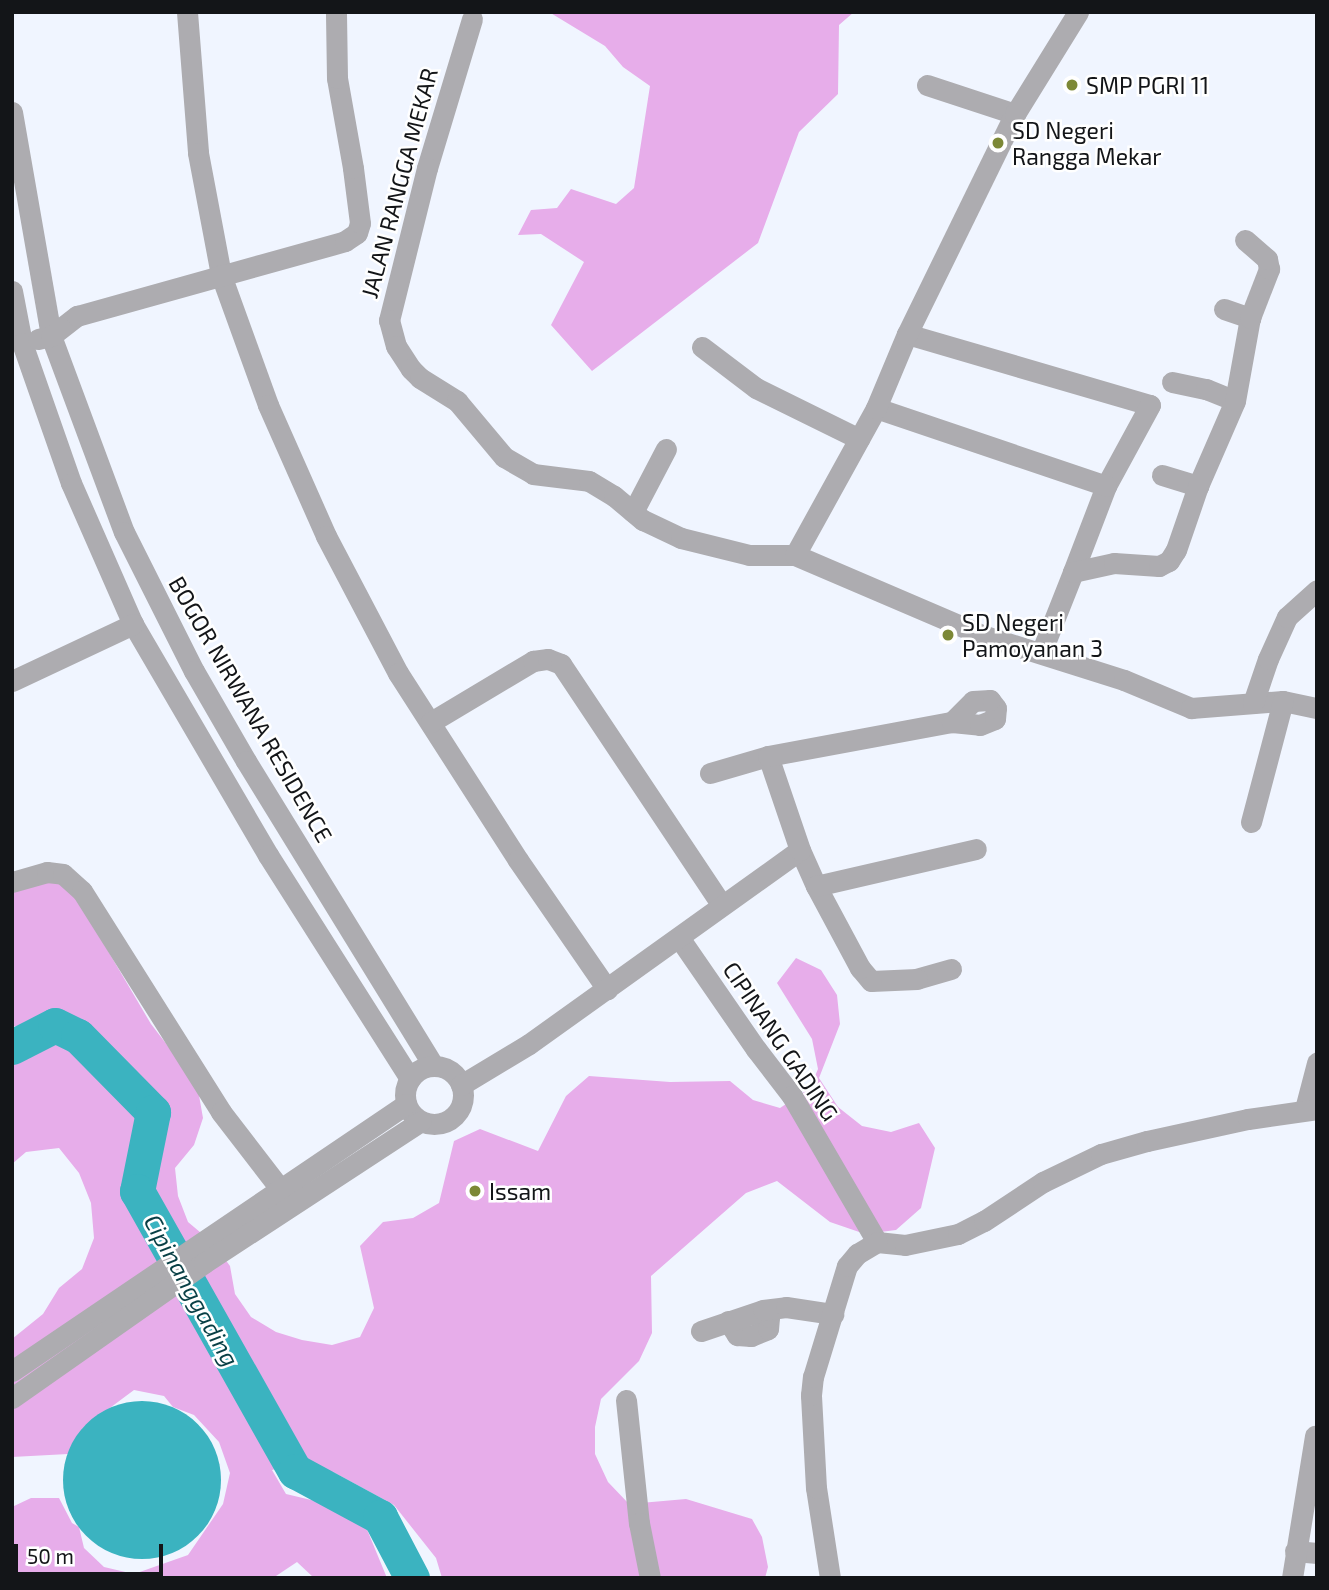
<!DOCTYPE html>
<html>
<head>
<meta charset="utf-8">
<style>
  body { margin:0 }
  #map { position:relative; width:1329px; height:1590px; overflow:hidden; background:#f0f5ff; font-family:"Exo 2",sans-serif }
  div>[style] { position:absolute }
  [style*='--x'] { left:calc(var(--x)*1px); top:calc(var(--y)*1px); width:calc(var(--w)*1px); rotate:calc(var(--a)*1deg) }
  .forest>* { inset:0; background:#e7adea }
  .water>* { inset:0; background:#3bb3c0 }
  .round { border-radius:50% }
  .river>* { height:35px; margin:-17.5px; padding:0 17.5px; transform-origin:17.5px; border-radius:17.5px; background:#3bb3c0 }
  .minor>* { height:21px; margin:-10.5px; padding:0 10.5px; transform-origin:10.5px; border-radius:10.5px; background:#adacb0 }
  .minor>.ring { margin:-10.5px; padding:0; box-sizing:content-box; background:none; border:21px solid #adacb0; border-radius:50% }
  .dots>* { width:19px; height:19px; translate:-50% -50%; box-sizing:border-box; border:4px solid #fff; border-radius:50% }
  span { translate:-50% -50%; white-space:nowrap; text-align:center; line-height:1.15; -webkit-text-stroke:5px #fff; paint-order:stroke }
  .poi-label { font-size:23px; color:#131518 }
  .left { translate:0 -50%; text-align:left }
  .street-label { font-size:23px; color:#131518 }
  .water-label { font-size:24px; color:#083f45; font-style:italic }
  .frame { position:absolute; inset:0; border:14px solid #131518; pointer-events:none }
  .scale { position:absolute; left:14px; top:1544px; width:149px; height:32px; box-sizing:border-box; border:4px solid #131518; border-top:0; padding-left:9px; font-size:21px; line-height:24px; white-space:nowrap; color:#131518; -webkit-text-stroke:5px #fff; paint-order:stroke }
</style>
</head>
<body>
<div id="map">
  <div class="forest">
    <i style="clip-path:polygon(549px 12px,854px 12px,839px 25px,838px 94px,799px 132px,758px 243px,592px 371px,551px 325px,584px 262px,541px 234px,518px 235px,531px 210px,557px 208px,571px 189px,616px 204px,634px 188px,650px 86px,623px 67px,605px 46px)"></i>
    <i style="clip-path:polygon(31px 880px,57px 882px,78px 900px,151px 1024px,197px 1084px,203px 1118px,194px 1145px,175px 1168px,178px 1196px,188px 1222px,213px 1243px,230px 1266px,235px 1294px,251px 1317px,276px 1332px,302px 1340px,332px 1345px,360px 1337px,374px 1308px,360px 1246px,383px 1222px,413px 1218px,439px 1203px,454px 1141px,480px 1129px,538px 1151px,566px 1096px,589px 1076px,670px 1082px,730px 1081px,753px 1100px,780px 1108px,810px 1088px,818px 1069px,812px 1039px,777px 983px,796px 958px,821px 970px,837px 995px,840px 1024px,819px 1078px,838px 1107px,862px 1126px,891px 1132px,919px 1123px,935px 1148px,921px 1208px,896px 1230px,865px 1234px,830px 1222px,777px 1181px,746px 1193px,651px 1276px,652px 1333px,639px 1361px,601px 1399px,595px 1427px,595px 1454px,608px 1482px,629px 1504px,686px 1499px,752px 1519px,762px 1537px,768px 1567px,765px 1578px,442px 1578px,436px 1558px,394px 1505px,335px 1473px,302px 1462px,272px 1470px,286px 1494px,345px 1508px,366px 1527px,387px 1578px,314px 1578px,297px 1562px,273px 1578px,12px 1578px,12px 1507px,31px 1498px,59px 1498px,72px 1523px,79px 1527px,84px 1548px,104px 1567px,134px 1574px,188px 1555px,223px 1504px,230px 1473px,219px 1442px,194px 1415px,173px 1407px,164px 1396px,134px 1390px,83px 1428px,68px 1454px,12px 1457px,12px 1339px,43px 1314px,59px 1288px,82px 1269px,94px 1238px,91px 1203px,79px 1173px,59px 1148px,26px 1152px,12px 1164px,12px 1061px,21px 1055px,41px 1050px,38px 1029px,12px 1026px,12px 889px)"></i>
  </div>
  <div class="water">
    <i class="round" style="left:63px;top:1401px;width:158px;height:158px"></i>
  </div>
  <div class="river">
    <i style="--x:12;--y:1047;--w:48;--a:-27.1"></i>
    <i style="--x:55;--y:1025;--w:25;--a:26"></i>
    <i style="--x:78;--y:1036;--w:107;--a:45.4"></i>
    <i style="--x:153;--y:1112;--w:81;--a:101.4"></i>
    <i style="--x:137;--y:1191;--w:322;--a:60.6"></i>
    <i style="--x:295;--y:1471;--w:97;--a:28.4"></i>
    <i style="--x:380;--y:1517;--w:69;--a:62.3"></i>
  </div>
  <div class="minor">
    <i style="--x:187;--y:12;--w:141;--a:85.5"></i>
    <i style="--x:198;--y:153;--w:124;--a:79.3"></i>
    <i style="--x:221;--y:275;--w:138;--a:70.1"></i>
    <i style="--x:268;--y:405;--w:143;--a:66.1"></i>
    <i style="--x:326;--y:536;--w:155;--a:62.3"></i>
    <i style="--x:398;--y:673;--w:222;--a:57.3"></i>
    <i style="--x:518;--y:860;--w:157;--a:55.4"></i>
    <i style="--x:472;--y:19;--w:156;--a:106.8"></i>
    <i style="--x:427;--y:168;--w:157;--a:104"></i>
    <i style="--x:389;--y:320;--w:27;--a:75"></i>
    <i style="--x:396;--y:346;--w:27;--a:57"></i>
    <i style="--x:411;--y:369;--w:13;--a:45"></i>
    <i style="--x:420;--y:378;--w:44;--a:31.9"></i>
    <i style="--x:457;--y:401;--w:73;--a:50"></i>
    <i style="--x:504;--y:457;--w:34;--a:30"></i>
    <i style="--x:533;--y:474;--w:56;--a:7.1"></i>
    <i style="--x:589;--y:481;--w:29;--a:31"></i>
    <i style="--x:614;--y:496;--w:38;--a:40"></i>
    <i style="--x:643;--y:520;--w:42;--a:25.3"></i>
    <i style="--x:681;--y:538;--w:70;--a:14"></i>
    <i style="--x:749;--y:555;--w:46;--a:0"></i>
    <i style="--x:795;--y:555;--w:203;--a:23.2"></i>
    <i style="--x:982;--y:635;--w:149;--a:17.6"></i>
    <i style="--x:1124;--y:680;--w:73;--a:22.7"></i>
    <i style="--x:1191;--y:708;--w:92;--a:-4.4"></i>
    <i style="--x:1283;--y:701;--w:35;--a:12"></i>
    <i style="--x:927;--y:85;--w:93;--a:18.2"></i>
    <i style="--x:12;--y:112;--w:227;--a:80.1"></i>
    <i style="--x:51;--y:336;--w:209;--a:69.6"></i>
    <i style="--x:124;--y:532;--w:156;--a:63.3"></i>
    <i style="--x:194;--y:671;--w:104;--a:60"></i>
    <i style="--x:246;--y:761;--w:358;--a:58.4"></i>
    <i style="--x:12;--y:291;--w:53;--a:79.1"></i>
    <i style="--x:22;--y:343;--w:148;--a:70.7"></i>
    <i style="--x:71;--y:483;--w:154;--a:66.3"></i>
    <i style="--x:133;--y:624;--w:268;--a:59.7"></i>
    <i style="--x:268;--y:855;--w:265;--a:57.6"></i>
    <i style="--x:1224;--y:309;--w:28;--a:19"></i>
    <i style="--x:907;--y:334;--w:253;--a:16.3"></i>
    <i style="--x:1150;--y:405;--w:92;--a:118.5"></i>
    <i style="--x:1106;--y:486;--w:92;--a:111"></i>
    <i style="--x:38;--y:339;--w:13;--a:-13"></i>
    <i style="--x:51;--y:336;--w:33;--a:-38"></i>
    <i style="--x:77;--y:316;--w:278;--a:-15.6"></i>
    <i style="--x:345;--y:241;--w:14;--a:-34"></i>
    <i style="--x:357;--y:233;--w:10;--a:-73"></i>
    <i style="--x:360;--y:223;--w:55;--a:-97.3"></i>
    <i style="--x:353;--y:168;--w:91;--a:-100.1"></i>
    <i style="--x:337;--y:78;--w:66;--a:-90.9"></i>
    <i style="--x:702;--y:347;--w:68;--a:37.2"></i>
    <i style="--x:756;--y:388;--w:115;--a:26.3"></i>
    <i style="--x:1172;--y:382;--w:35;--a:12"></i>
    <i style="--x:1206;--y:389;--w:31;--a:22"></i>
    <i style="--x:876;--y:408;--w:243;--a:18.7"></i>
    <i style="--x:1162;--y:475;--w:38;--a:17"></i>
    <i style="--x:633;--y:512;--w:71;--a:-62.4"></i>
    <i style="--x:795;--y:555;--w:168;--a:-61.1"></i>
    <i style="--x:876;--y:408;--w:80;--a:-67.3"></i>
    <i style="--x:907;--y:334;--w:245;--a:-63.9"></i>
    <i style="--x:1015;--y:114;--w:120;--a:-58.3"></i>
    <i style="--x:1041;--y:653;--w:87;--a:-68.4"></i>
    <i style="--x:1073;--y:572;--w:42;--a:-12.4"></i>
    <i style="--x:1114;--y:563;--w:45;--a:3.8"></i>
    <i style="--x:1159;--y:566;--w:11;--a:-27"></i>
    <i style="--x:1169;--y:561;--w:13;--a:-58"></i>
    <i style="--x:1176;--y:550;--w:68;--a:-71"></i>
    <i style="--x:1198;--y:486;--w:93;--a:-66.5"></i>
    <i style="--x:1235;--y:401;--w:84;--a:-79.8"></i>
    <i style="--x:1250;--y:318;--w:53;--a:-68.8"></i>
    <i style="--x:1269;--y:269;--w:10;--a:-101"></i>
    <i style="--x:1267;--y:259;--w:29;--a:-139"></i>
    <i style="--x:12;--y:681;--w:134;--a:-25.2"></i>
    <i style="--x:1253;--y:703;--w:46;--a:-71.2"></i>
    <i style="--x:1268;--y:659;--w:46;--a:-65.7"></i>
    <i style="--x:1287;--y:617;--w:40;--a:-42"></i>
    <i style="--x:431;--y:722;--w:119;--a:-30.9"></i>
    <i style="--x:533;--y:661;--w:15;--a:-8"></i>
    <i style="--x:548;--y:659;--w:14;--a:21"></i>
    <i style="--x:561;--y:664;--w:288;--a:56.3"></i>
    <i style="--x:710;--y:773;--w:60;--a:-16.3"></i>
    <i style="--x:1251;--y:822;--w:125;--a:-75.2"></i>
    <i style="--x:800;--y:850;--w:39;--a:66"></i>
    <i style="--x:12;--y:882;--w:36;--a:-16"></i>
    <i style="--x:47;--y:872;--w:16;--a:7"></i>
    <i style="--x:63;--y:874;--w:25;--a:42"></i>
    <i style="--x:82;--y:891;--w:261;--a:57.8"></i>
    <i style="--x:221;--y:1112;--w:98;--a:52.4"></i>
    <i style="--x:680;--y:939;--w:134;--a:55.4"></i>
    <i style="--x:756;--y:1049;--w:59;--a:52.5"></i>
    <i style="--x:792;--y:1096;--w:169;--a:59.8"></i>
    <i style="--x:951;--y:969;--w:35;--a:164"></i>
    <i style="--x:917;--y:979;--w:46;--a:177.5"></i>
    <i style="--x:871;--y:981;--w:17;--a:-130"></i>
    <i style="--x:860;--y:968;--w:93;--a:-118.2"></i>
    <i style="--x:816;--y:886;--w:164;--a:-13"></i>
    <i class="ring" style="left:405px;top:1066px;width:37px;height:37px"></i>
    <i style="--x:461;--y:1085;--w:79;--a:-31.1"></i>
    <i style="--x:529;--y:1044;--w:333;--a:-35.6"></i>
    <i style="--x:800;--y:850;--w:99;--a:-108.8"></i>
    <i style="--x:768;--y:756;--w:187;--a:-10.5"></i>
    <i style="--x:952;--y:722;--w:28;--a:6"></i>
    <i style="--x:980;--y:725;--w:16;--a:-22"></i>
    <i style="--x:995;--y:719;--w:11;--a:-85"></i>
    <i style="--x:996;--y:708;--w:10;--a:-127"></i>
    <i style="--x:990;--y:700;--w:17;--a:177"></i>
    <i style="--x:973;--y:701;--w:30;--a:135"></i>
    <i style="--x:1305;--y:1109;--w:48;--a:-75.4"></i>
    <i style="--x:877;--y:1242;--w:28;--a:6"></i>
    <i style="--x:905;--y:1245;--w:54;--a:-11.7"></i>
    <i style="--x:958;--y:1234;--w:29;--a:-27"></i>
    <i style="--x:984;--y:1221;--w:71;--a:-33.5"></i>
    <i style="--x:1043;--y:1182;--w:64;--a:-25.8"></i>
    <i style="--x:1101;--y:1154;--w:48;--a:-15.8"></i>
    <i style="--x:1147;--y:1141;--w:103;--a:-12.3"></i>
    <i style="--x:1248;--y:1119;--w:70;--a:-8.2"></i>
    <i style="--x:728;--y:1321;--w:17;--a:57"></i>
    <i style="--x:737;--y:1335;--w:14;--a:4"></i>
    <i style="--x:751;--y:1336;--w:18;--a:-22"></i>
    <i style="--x:768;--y:1329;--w:12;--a:-85"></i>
    <i style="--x:769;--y:1317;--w:9;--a:-131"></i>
    <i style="--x:701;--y:1331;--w:65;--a:-18.7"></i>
    <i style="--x:763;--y:1310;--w:23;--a:-7"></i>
    <i style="--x:786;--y:1307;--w:48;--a:8.5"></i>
    <i style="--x:12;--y:1371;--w:476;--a:-34.1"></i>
    <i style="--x:12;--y:1398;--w:235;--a:-35.1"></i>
    <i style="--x:204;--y:1263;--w:259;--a:-33.2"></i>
    <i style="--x:626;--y:1400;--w:124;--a:84"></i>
    <i style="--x:639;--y:1523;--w:56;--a:78.7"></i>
    <i style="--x:1295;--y:1551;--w:22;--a:5"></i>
    <i style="--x:830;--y:1578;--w:91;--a:-98.8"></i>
    <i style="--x:816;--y:1488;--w:93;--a:-93.1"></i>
    <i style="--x:811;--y:1395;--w:18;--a:-84"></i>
    <i style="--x:813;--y:1377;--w:116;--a:-73"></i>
    <i style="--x:847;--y:1266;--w:16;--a:-50"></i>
    <i style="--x:857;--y:1254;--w:23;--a:-31"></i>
    <i style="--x:1292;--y:1578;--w:144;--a:-80.8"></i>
  </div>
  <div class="dots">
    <i style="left:1072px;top:85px;background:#7c8836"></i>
    <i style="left:998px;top:143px;background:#7c8836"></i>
    <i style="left:948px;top:635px;background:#7c8836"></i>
    <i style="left:475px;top:1191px;background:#7c8836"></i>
  </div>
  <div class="poi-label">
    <span class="left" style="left:1086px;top:85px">SMP PGRI 11</span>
    <span class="left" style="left:1012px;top:143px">SD Negeri<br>Rangga Mekar</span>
    <span class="left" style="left:962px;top:635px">SD Negeri<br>Pamoyanan 3</span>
    <span class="left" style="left:489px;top:1191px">Issam</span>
  </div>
  <div class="street-label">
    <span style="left:399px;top:183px;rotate:-75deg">JALAN RANGGA MEKAR</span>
    <span style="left:251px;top:709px;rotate:60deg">BOGOR NIRWANA RESIDENCE</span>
    <span style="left:781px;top:1041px;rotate:56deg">CIPINANG GADING</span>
  </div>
  <div class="water-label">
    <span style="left:192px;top:1290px;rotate:61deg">Cipinanggading</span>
  </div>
  <div class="frame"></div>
  <div class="scale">50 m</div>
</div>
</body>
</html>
